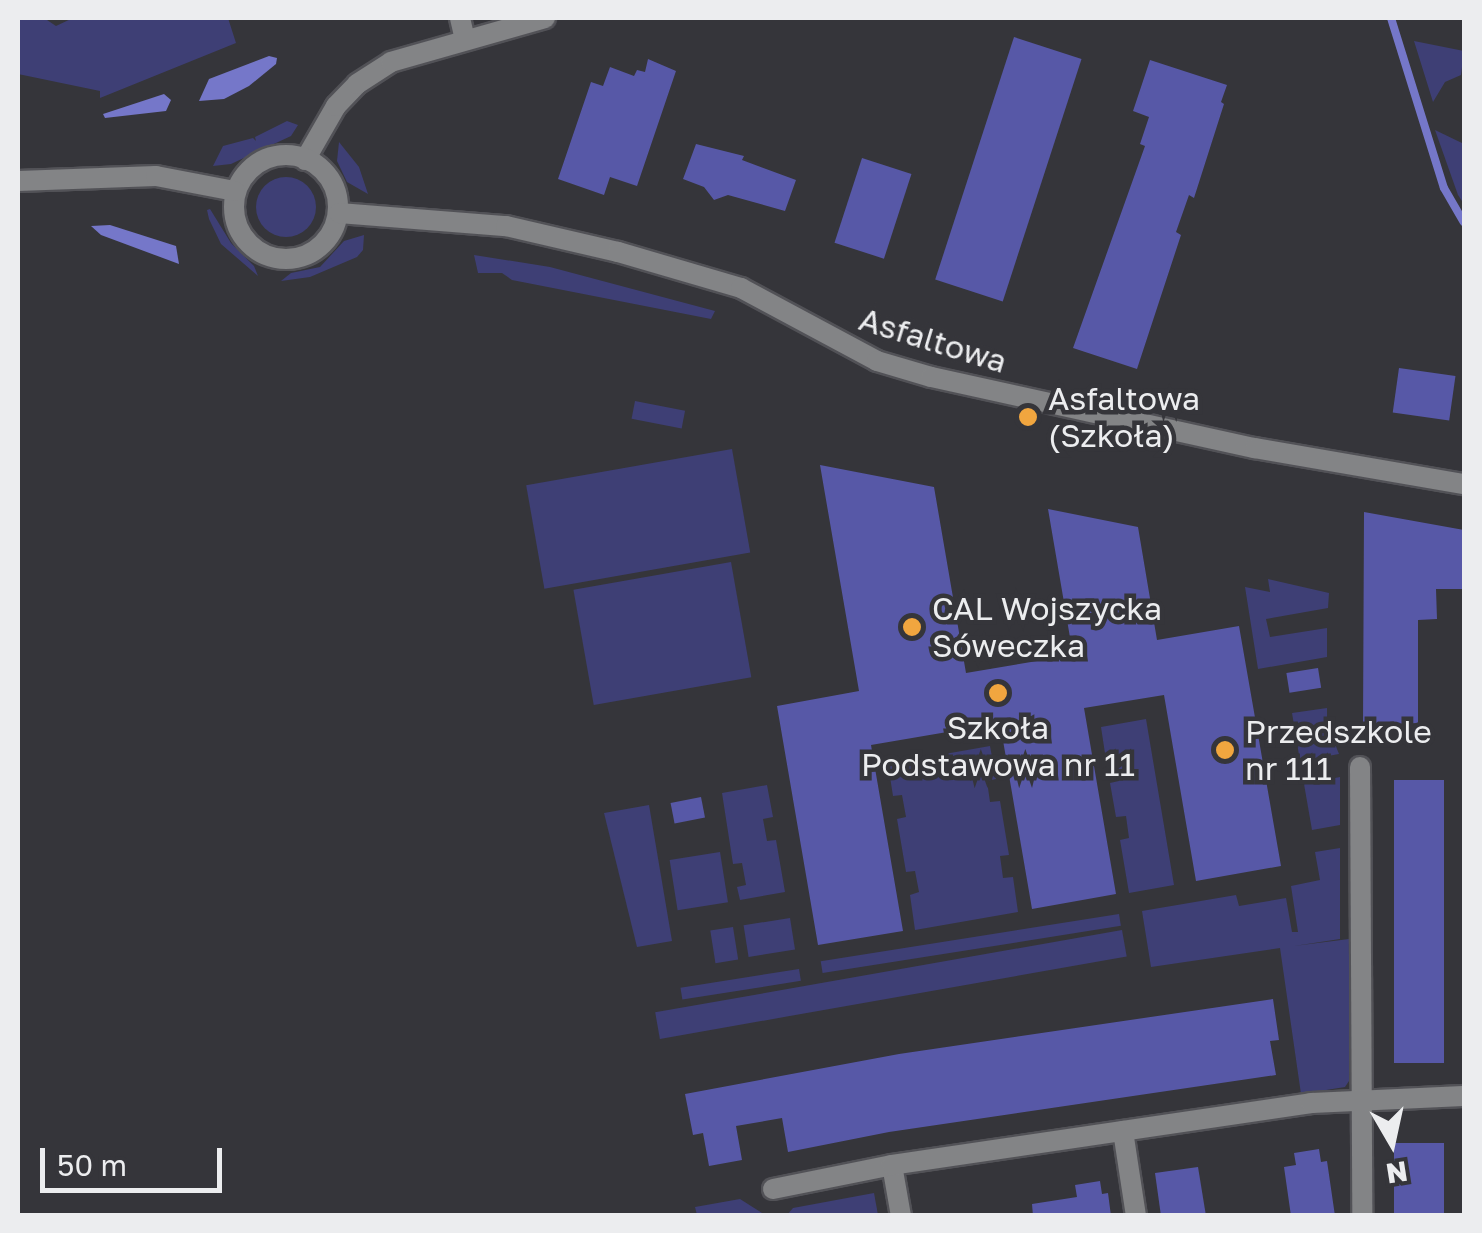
<!DOCTYPE html>
<html>
<head>
<meta charset="utf-8">
<style>
  body { margin:0 }
  #map { position:relative; width:1482px; height:1233px; overflow:hidden; background:#35353a; font-family:"Golos Text",sans-serif }
  div>[style] { position:absolute }
  [style*='--x'] { left:calc(var(--x)*1px); top:calc(var(--y)*1px); width:calc(var(--w)*1px); rotate:calc(var(--a)*1deg) }
  .green>* { inset:0; background:#3e3f75; transform-origin:0 0 }
  .round { border-radius:50% }
  .water>* { inset:0; background:#7577c9 }
  .stream>* { height:8px; margin:-4px; padding:0 4px; transform-origin:4px; border-radius:4px; background:#7577c9 }
  .building>* { inset:0; background:#5758a7; transform-origin:0 0 }
  .roads { filter:drop-shadow(2px 0 #525257) drop-shadow(-2px 0 #525257) drop-shadow(0 2px #525257) drop-shadow(0 -2px #525257) }
  .minor>* { height:20px; margin:-10px; padding:0 10px; transform-origin:10px; border-radius:10px; background:#838486 }
  .tertiary>* { height:20px; margin:-10px; padding:0 10px; transform-origin:10px; border-radius:10px; background:#838486 }
  .tertiary>.ring { margin:-10px; padding:0; box-sizing:content-box; background:none; border:20px solid #838486; border-radius:50% }
  .dots>* { width:28px; height:28px; translate:-50% -50%; box-sizing:border-box; border:5px solid #35353a; border-radius:50% }
  span { translate:-50% -50%; white-space:nowrap; text-align:center; line-height:1.15; -webkit-text-stroke:9px #35353a; paint-order:stroke }
  .street-label { font-size:32px; color:#ecedef }
  .poi-label { font-size:32px; color:#ecedef }
  .left { translate:0 -50%; text-align:left }
  .frame { position:absolute; inset:0; border:20px solid #ecedef; pointer-events:none }
  .north { position:absolute; left:1342px; top:1093px; width:100px; height:100px; -webkit-text-stroke:8px #35353a; paint-order:stroke; rotate:171deg; font-size:28px; font-weight:700; line-height:40px; text-align:center; color:#ecedef }
  .north::after { content:''; display:block; margin:auto; width:35px; height:45px; background:#ecedef; clip-path:polygon(50% 0,100% 100%,50% 72%,0 100%) }
  .scale { position:absolute; left:40px; top:1148px; width:182px; height:45px; box-sizing:border-box; border:5px solid #ecedef; border-top:0; padding-left:12px; font-size:30px; line-height:35px; white-space:nowrap; color:#ecedef; -webkit-text-stroke:8px #35353a; paint-order:stroke }
</style>
</head>
<body>
<div id="map">
  <div class="green">
    <i style="clip-path:polygon(18px 18px,44px 18px,56px 26px,73px 18px,228px 18px,236px 43px,100px 98px,100px 91px,18px 74px)"></i>
    <i style="clip-path:polygon(1414px 41px,1464px 51px,1461px 75px,1445px 82px,1433px 102px)"></i>
    <i style="clip-path:polygon(287px 121px,298px 125px,291px 136px,231px 164px,213px 166px,223px 146px,253px 138px,256px 141px,255px 137px)"></i>
    <i style="clip-path:polygon(1435px 130px,1464px 144px,1464px 204px,1458px 195px)"></i>
    <i style="clip-path:polygon(339px 142px,359px 167px,368px 194px,347px 182px,337px 161px)"></i>
    <i class="round" style="left:256px;top:177px;width:60px;height:60px"></i>
    <i style="clip-path:polygon(210px 209px,231px 243px,254px 266px,258px 276px,221px 244px,209px 219px,207px 210px)"></i>
    <i style="clip-path:polygon(364px 235px,363px 250px,357px 257px,310px 277px,281px 281px,291px 273px,320px 267px,344px 241px)"></i>
    <i style="clip-path:polygon(474px 255px,550px 267px,715px 311px,711px 319px,512px 280px,502px 273px,478px 273px)"></i>
    <i style="left:635px;top:401px;width:51px;height:18px;rotate:11deg"></i>
    <i style="left:732px;top:449px;width:105px;height:209px;rotate:80deg"></i>
    <i style="left:731px;top:562px;width:117px;height:160px;rotate:80deg"></i>
    <i style="clip-path:polygon(1268px 579px,1329px 593px,1328px 608px,1266px 619px,1270px 637px,1327px 628px,1327px 657px,1258px 669px,1245px 587px,1270px 592px)"></i>
    <i style="clip-path:polygon(1327px 708px,1327px 724px,1339px 754px,1300px 761px,1292px 713px)"></i>
    <i style="clip-path:polygon(1146px 719px,1174px 885px,1129px 893px,1120px 840px,1129px 838px,1126px 816px,1116px 817px,1110px 783px,1119px 781px,1116px 759px,1106px 760px,1101px 727px)"></i>
    <i style="clip-path:polygon(990px 746px,996px 779px,987px 781px,990px 802px,1000px 801px,1009px 855px,1000px 856px,1003px 878px,1013px 877px,1018px 912px,915px 930px,910px 895px,919px 892px,915px 871px,906px 872px,897px 819px,906px 817px,902px 795px,893px 796px,888px 764px)"></i>
    <i style="clip-path:polygon(1340px 777px,1340px 825px,1312px 830px,1304px 784px)"></i>
    <i style="clip-path:polygon(767px 785px,773px 817px,763px 819px,767px 841px,776px 840px,785px 892px,740px 900px,737px 887px,746px 885px,742px 863px,733px 864px,722px 793px)"></i>
    <i style="clip-path:polygon(649px 805px,672px 941px,637px 947px,604px 813px)"></i>
    <i style="clip-path:polygon(1340px 848px,1340px 939px,1294px 946px,1349px 939px,1349px 1081px,1345px 1087px,1301px 1094px,1280px 948px,1151px 967px,1142px 911px,1236px 895px,1239px 906px,1286px 898px,1292px 932px,1298px 932px,1291px 886px,1320px 880px,1315px 852px)"></i>
    <i style="left:720px;top:852px;width:51px;height:51px;rotate:81deg"></i>
    <i style="left:1119px;top:914px;width:12px;height:302px;rotate:81deg"></i>
    <i style="left:790px;top:918px;width:32px;height:47px;rotate:81deg"></i>
    <i style="left:733px;top:927px;width:33px;height:23px;rotate:81deg"></i>
    <i style="left:1122px;top:930px;width:27px;height:474px;rotate:80deg"></i>
    <i style="left:799px;top:969px;width:12px;height:120px;rotate:81deg"></i>
    <i style="clip-path:polygon(874px 1193px,878px 1215px,787px 1215px,793px 1208px)"></i>
    <i style="clip-path:polygon(740px 1199px,765px 1215px,697px 1215px,695px 1207px)"></i>
  </div>
  <div class="water">
    <i style="clip-path:polygon(269px 56px,277px 58px,276px 64px,249px 86px,224px 99px,199px 101px,209px 79px)"></i>
    <i style="clip-path:polygon(164px 94px,171px 100px,166px 111px,105px 118px,103px 114px)"></i>
    <i style="clip-path:polygon(110px 225px,176px 246px,179px 264px,101px 235px,91px 226px)"></i>
  </div>
  <div class="stream">
    <i style="--x:1391;--y:18;--w:178;--a:72.7"></i>
    <i style="--x:1444;--y:188;--w:39;--a:60"></i>
  </div>
  <div class="building">
    <i style="left:1014px;top:37px;width:71px;height:255px;rotate:18deg"></i>
    <i style="clip-path:polygon(648px 59px,676px 71px,637px 186px,610px 177px,604px 195px,558px 179px,591px 82px,603px 86px,610px 67px,634px 76px,637px 70px,645px 72px)"></i>
    <i style="clip-path:polygon(1150px 60px,1227px 85px,1221px 102px,1224px 104px,1194px 198px,1189px 195px,1176px 232px,1181px 235px,1137px 369px,1073px 348px,1145px 146px,1140px 144px,1149px 117px,1133px 111px)"></i>
    <i style="clip-path:polygon(696px 144px,744px 156px,742px 160px,796px 180px,785px 211px,728px 195px,714px 200px,704px 187px,683px 179px)"></i>
    <i style="left:862px;top:158px;width:52px;height:89px;rotate:18deg"></i>
    <i style="left:1399px;top:368px;width:57px;height:45px;rotate:8deg"></i>
    <i style="clip-path:polygon(820px 465px,934px 487px,966px 673px,1073px 655px,1048px 509px,1138px 527px,1157px 640px,1239px 626px,1281px 866px,1196px 881px,1164px 695px,1084px 708px,1116px 894px,1032px 909px,1000px 723px,871px 745px,903px 931px,818px 945px,777px 706px,859px 691px)"></i>
    <i style="clip-path:polygon(1364px 512px,1464px 530px,1464px 589px,1436px 589px,1437px 619px,1418px 620px,1418px 723px,1363px 725px)"></i>
    <i style="left:1318px;top:668px;width:20px;height:32px;rotate:81deg"></i>
    <i style="left:1394px;top:780px;width:50px;height:283px"></i>
    <i style="left:701px;top:797px;width:21px;height:31px;rotate:79deg"></i>
    <i style="clip-path:polygon(1273px 999px,1279px 1040px,1270px 1041px,1276px 1075px,889px 1132px,788px 1152px,782px 1118px,736px 1126px,742px 1160px,709px 1166px,703px 1133px,693px 1135px,685px 1094px,899px 1054px)"></i>
    <i style="left:1394px;top:1143px;width:50px;height:73px"></i>
    <i style="clip-path:polygon(1319px 1149px,1321px 1162px,1327px 1161px,1335px 1216px,1291px 1216px,1284px 1167px,1296px 1165px,1294px 1153px)"></i>
    <i style="clip-path:polygon(1198px 1167px,1206px 1216px,1161px 1216px,1155px 1173px)"></i>
    <i style="clip-path:polygon(1100px 1181px,1102px 1194px,1108px 1193px,1111px 1216px,1033px 1216px,1032px 1204px,1077px 1197px,1075px 1185px)"></i>
  </div>
  <div class="roads">
    <div class="minor">
      <i style="--x:460;--y:18;--w:22;--a:77"></i>
      <i style="--x:305;--y:160;--w:62;--a:-60.1"></i>
      <i style="--x:336;--y:106;--w:30;--a:-46"></i>
      <i style="--x:357;--y:84;--w:40;--a:-32.9"></i>
      <i style="--x:391;--y:62;--w:160;--a:-15.9"></i>
      <i style="--x:1360;--y:767;--w:449;--a:89.7"></i>
      <i style="--x:1123;--y:1131;--w:86;--a:81.3"></i>
      <i style="--x:892;--y:1165;--w:52;--a:80"></i>
      <i style="--x:773;--y:1189;--w:121;--a:-11.4"></i>
      <i style="--x:892;--y:1165;--w:424;--a:-8.4"></i>
      <i style="--x:1311;--y:1103;--w:153;--a:-2.6"></i>
    </div>
    <div class="tertiary">
      <i class="ring" style="left:234px;top:155px;width:84px;height:84px"></i>
      <i style="--x:18;--y:181;--w:138;--a:-2.1"></i>
      <i style="--x:156;--y:176;--w:80;--a:10.8"></i>
      <i style="--x:339;--y:213;--w:168;--a:4.5"></i>
      <i style="--x:506;--y:226;--w:115;--a:13.1"></i>
      <i style="--x:618;--y:252;--w:128;--a:16.3"></i>
      <i style="--x:741;--y:288;--w:154;--a:28.2"></i>
      <i style="--x:877;--y:361;--w:56;--a:16.5"></i>
      <i style="--x:931;--y:377;--w:332;--a:12.4"></i>
      <i style="--x:1255;--y:448;--w:212;--a:9.8"></i>
    </div>
  </div>
  <div class="dots">
    <i style="left:1028px;top:417px;background:#f1a63f"></i>
    <i style="left:912px;top:627px;background:#f1a63f"></i>
    <i style="left:998px;top:693px;background:#f1a63f"></i>
    <i style="left:1225px;top:750px;background:#f1a63f"></i>
  </div>
  <div class="street-label">
    <span style="left:933px;top:340px;rotate:17deg">Asfaltowa</span>
  </div>
  <div class="poi-label">
    <span class="left" style="left:1048px;top:417px">Asfaltowa<br>(Szkoła)</span>
    <span class="left" style="left:932px;top:627px">CAL Wojszycka<br>Sóweczka</span>
    <span style="left:998px;top:746px">Szkoła<br>Podstawowa nr 11</span>
    <span class="left" style="left:1245px;top:750px">Przedszkole<br>nr 111</span>
  </div>
  <div class="frame"></div>
  <div class="north">N</div>
  <div class="scale">50 m</div>
</div>
</body>
</html>
